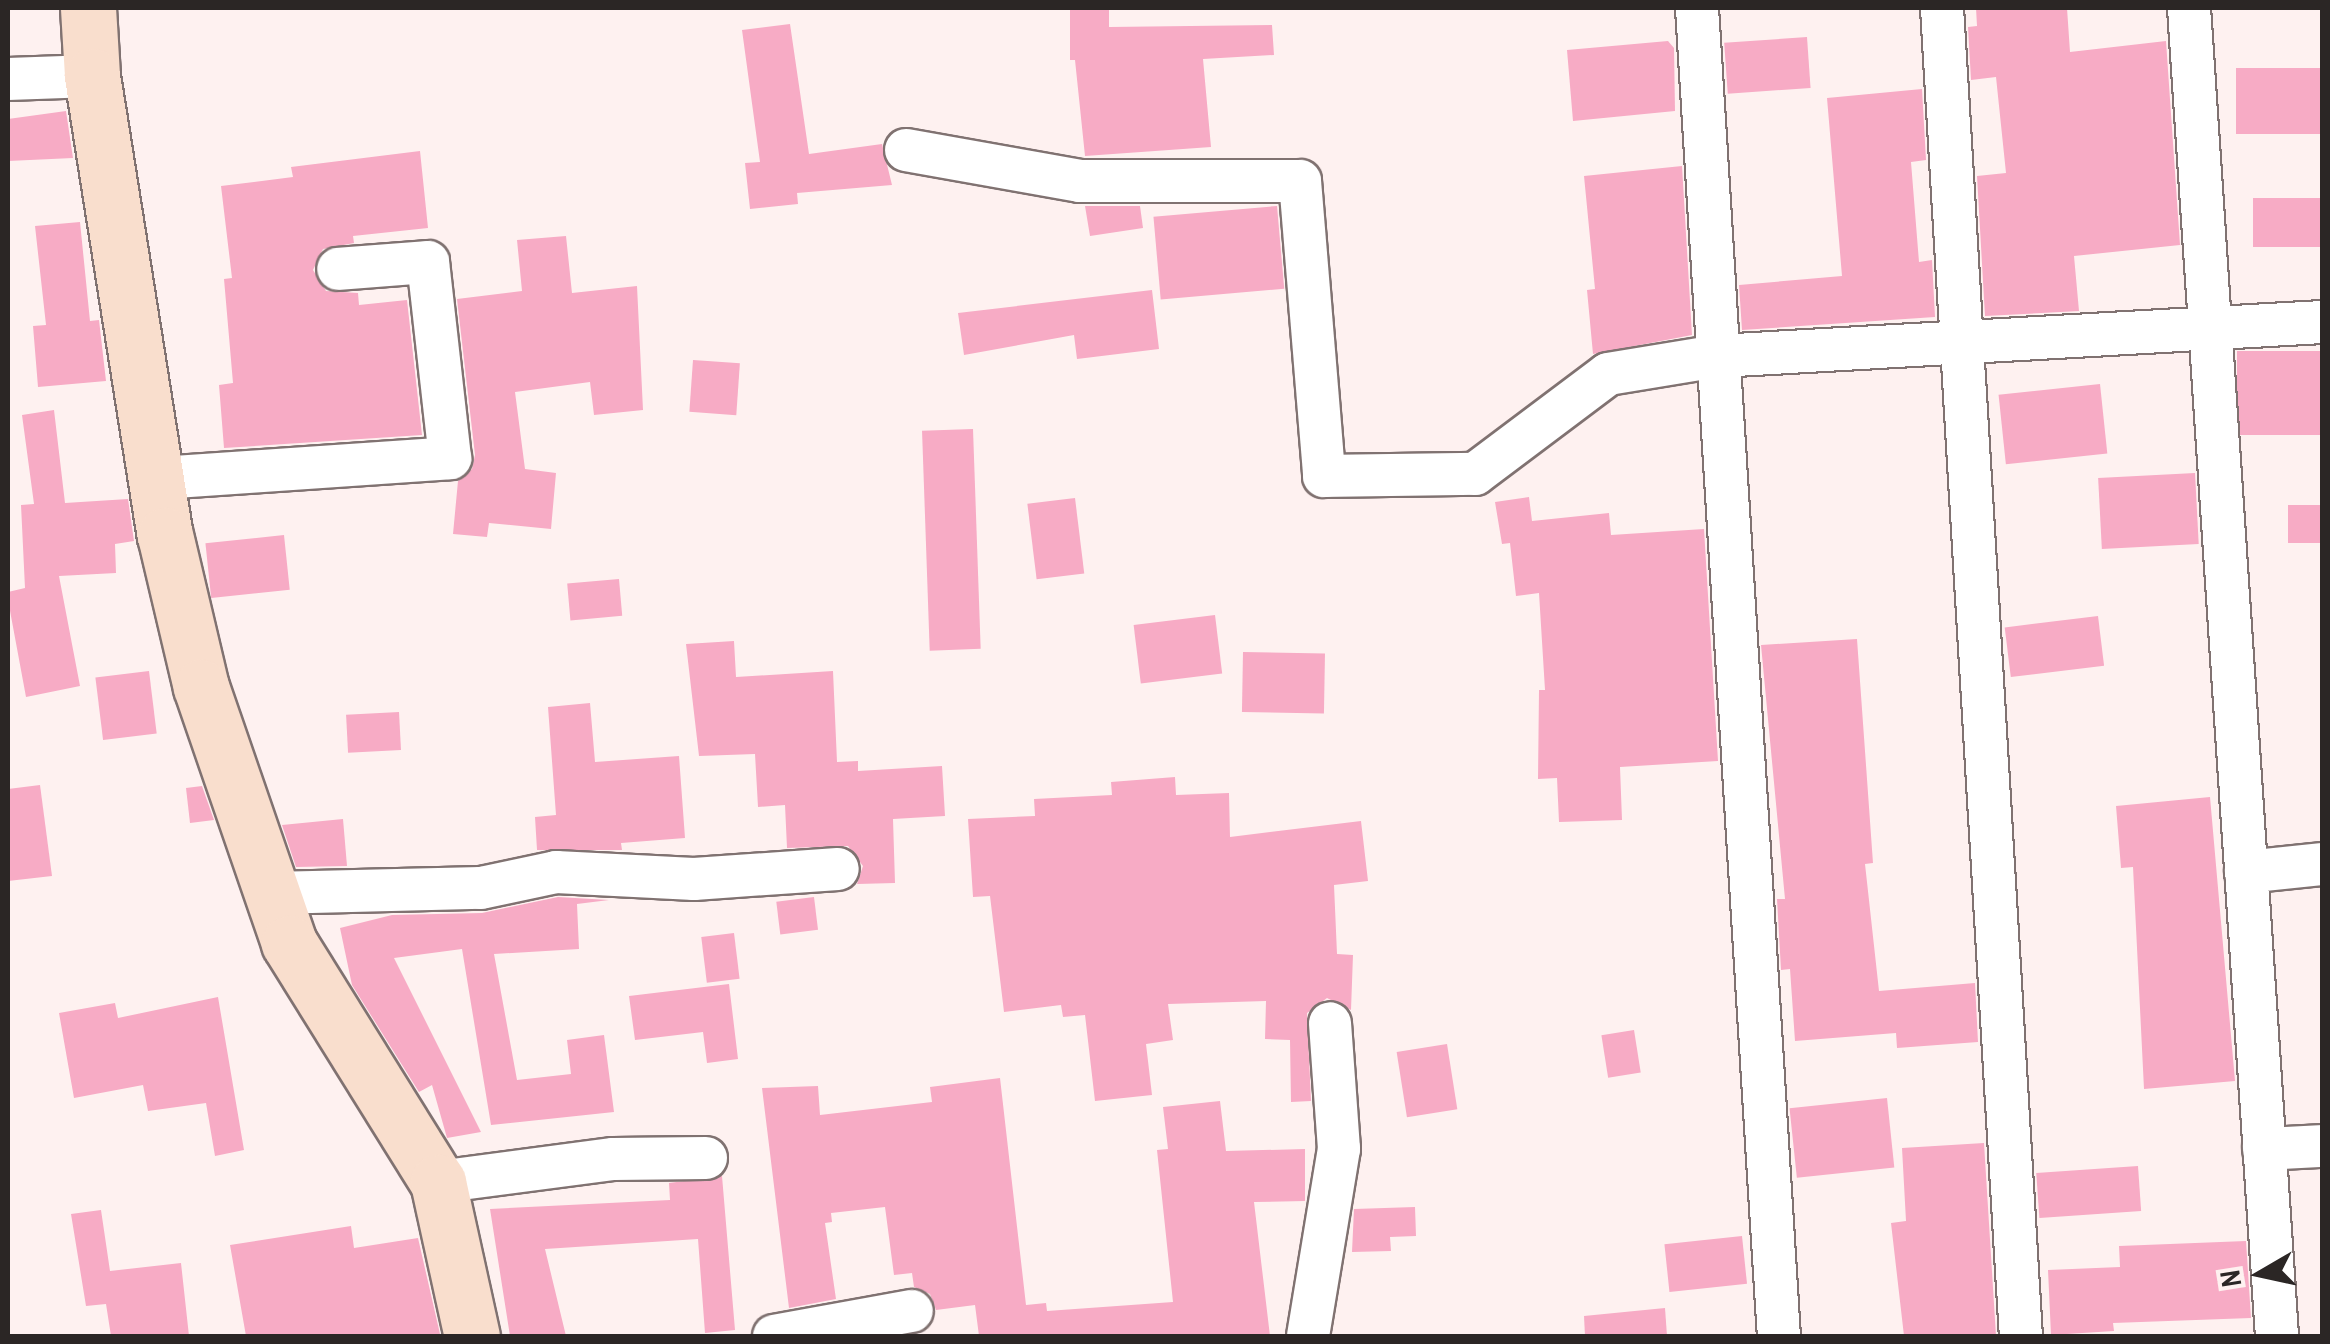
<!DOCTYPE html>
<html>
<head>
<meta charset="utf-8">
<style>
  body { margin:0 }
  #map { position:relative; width:2330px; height:1344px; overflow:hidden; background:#fef1f0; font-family:"Archivo Narrow",sans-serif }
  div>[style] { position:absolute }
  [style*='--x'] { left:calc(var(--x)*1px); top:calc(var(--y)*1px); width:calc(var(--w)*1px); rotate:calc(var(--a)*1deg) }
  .building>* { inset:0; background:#f7abc5; transform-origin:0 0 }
  .roads { filter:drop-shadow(2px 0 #807271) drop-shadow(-2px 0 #807271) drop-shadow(0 2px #807271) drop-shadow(0 -2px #807271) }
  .street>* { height:42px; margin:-21px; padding:0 21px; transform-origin:21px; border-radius:21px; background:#fff }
  .secondary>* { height:55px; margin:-27.5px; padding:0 27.5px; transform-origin:27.5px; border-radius:27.5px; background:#f9decd }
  span { translate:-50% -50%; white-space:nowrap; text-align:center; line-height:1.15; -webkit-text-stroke:8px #fef1f0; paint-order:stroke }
  .frame { position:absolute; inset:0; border:10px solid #2b2625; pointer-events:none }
  .north { position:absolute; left:2210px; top:1224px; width:100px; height:100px; -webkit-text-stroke:8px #fef1f0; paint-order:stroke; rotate:261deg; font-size:28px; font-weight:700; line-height:40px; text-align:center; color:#2b2625 }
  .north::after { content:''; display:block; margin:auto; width:35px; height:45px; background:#2b2625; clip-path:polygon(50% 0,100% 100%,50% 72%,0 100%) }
</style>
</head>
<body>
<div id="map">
  <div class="building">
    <i style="clip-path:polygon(1070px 8px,1109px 8px,1109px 27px,1272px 25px,1274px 55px,1203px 59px,1211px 147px,1085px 156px,1075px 60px,1070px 60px)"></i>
    <i style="clip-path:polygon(1976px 8px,2067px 8px,2070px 52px,2166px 41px,2180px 245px,2074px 256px,2079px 311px,1985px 316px,1977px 176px,2006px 173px,1996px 77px,1971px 80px,1968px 27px,1977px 26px)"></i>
    <i style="clip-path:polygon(790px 24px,809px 154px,882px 144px,892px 185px,797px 193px,798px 204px,750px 209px,745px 163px,760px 162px,742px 30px)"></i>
    <i style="left:1807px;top:37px;width:51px;height:83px;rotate:86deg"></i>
    <i style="clip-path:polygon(1668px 41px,1674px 48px,1675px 111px,1573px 121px,1567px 50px)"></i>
    <i style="left:2322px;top:68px;width:66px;height:86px;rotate:90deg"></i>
    <i style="clip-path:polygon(1922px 89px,1926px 160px,1911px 162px,1919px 262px,1932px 260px,1935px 317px,1742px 330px,1739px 285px,1842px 276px,1827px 98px)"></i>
    <i style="clip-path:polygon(66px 111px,73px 158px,8px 161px,8px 119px)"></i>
    <i style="clip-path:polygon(420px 151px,428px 228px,353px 236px,354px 243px,323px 249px,313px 270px,326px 291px,358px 293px,359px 305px,407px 300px,422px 435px,224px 448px,219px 385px,233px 383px,224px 279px,232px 278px,221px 186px,293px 177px,291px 167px)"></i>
    <i style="clip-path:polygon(1682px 166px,1692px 335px,1593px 354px,1587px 290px,1595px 289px,1584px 176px)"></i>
    <i style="left:2322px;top:198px;width:49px;height:69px;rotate:90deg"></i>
    <i style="clip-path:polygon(1085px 206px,1140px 206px,1143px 228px,1090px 236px)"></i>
    <i style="left:1277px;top:206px;width:83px;height:124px;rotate:85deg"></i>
    <i style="clip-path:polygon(80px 222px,90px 321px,99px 320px,106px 381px,38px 387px,33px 326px,46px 325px,35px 226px)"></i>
    <i style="clip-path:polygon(566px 236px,572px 293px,637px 286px,643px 410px,594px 415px,590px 382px,515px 392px,525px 469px,556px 473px,551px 529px,489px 523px,487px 537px,453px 534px,458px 481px,472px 469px,475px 455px,457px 299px,522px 291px,517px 240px)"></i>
    <i style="clip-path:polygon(1152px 290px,1159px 349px,1077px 359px,1074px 335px,964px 355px,958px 313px)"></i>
    <i style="left:2322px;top:351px;width:84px;height:85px;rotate:90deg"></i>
    <i style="left:693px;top:360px;width:47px;height:52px;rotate:4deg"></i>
    <i style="left:2100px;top:384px;width:70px;height:102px;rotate:84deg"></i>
    <i style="clip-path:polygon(54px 410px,65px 503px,128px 499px,134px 541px,115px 544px,116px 573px,59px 576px,80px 686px,26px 697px,8px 600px,8px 592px,25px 588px,21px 505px,34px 504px,22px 415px)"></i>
    <i style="left:973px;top:429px;width:220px;height:51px;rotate:88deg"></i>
    <i style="left:2195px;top:473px;width:71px;height:97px;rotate:87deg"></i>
    <i style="clip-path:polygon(1529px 497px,1532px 521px,1609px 513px,1611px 535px,1704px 529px,1718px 761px,1620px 767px,1622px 820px,1559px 822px,1557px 778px,1538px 779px,1539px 690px,1545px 690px,1539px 593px,1516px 596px,1510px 543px,1502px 544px,1495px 502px)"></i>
    <i style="left:1075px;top:498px;width:76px;height:48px;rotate:83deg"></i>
    <i style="left:2322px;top:505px;width:38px;height:34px;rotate:90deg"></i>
    <i style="left:284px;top:535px;width:55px;height:79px;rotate:84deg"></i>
    <i style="left:619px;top:579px;width:37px;height:52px;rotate:85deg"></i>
    <i style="left:1215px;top:615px;width:59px;height:82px;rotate:83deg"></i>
    <i style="left:2098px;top:616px;width:50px;height:94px;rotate:83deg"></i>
    <i style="clip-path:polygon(1857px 639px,1873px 863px,1865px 864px,1879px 991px,1975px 983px,1978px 1042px,1897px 1048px,1896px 1033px,1795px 1041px,1790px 969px,1781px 970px,1777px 899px,1785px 899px,1761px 645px)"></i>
    <i style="clip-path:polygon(734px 641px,736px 677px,833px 671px,837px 762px,858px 761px,858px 771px,942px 766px,945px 816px,893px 819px,895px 883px,857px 884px,863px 866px,848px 846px,787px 848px,785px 805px,758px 807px,755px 754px,699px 756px,686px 644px)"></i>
    <i style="left:1243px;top:652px;width:82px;height:60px;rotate:1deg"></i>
    <i style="left:149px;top:671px;width:63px;height:54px;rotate:83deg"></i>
    <i style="clip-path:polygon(590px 703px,595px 762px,679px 756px,685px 838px,621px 843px,622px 850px,537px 850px,535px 817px,556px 815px,548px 707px)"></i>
    <i style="left:399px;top:712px;width:38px;height:53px;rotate:87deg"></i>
    <i style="clip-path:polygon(1175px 777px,1176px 795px,1229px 793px,1230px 837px,1361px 821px,1368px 881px,1334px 885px,1337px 954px,1353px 955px,1351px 1010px,1327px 998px,1307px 1013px,1311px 1101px,1291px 1102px,1290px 1040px,1265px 1039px,1266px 1001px,1168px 1004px,1173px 1040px,1146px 1044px,1152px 1095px,1095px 1101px,1085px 1015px,1063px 1017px,1061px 1005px,1004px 1012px,990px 896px,973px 897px,968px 819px,1035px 816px,1034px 799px,1112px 795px,1111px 782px)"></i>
    <i style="clip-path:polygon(40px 785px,52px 876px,8px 881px,8px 789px)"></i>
    <i style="clip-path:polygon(202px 786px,214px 820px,190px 823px,186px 788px)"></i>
    <i style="clip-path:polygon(2210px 797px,2235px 1081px,2144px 1089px,2133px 867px,2121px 868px,2116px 806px)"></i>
    <i style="clip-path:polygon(343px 819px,347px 866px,296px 867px,282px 825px)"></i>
    <i style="clip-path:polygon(558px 897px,609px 900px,577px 904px,579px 949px,494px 954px,517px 1080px,571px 1074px,567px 1040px,604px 1035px,614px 1112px,491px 1125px,462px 949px,394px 958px,481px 1132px,447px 1138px,432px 1085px,419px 1092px,352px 985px,340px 928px,392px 915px,482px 913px)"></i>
    <i style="left:814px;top:897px;width:33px;height:38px;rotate:83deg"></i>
    <i style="left:734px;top:933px;width:46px;height:33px;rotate:83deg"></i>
    <i style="clip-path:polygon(729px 984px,738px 1059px,707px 1063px,703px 1032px,635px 1040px,629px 996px)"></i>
    <i style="clip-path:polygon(218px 997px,244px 1150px,215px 1156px,206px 1103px,148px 1111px,143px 1085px,74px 1098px,59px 1013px,115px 1003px,118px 1018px)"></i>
    <i style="left:1634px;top:1030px;width:43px;height:33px;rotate:81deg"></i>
    <i style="left:1447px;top:1044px;width:66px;height:51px;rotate:81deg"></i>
    <i style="clip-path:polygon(1000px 1078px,1026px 1305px,1046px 1303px,1047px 1311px,1173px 1302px,1157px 1150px,1168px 1149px,1163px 1107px,1220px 1101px,1226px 1151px,1305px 1149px,1305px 1201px,1254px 1202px,1270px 1336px,979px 1336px,975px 1305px,936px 1310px,930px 1294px,914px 1287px,912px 1273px,894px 1275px,885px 1207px,831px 1213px,832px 1222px,825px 1223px,836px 1299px,789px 1308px,762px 1088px,818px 1086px,820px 1115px,932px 1102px,930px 1087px)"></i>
    <i style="left:1887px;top:1098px;width:70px;height:98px;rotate:84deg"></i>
    <i style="clip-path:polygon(1984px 1143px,1996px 1336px,1904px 1336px,1891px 1223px,1906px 1221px,1902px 1148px)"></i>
    <i style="left:2138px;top:1166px;width:45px;height:102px;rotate:86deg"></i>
    <i style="clip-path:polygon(722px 1176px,735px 1330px,705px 1333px,698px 1239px,545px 1249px,566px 1336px,510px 1336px,490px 1209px,670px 1200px,669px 1183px)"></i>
    <i style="clip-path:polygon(1415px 1207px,1416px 1236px,1390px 1237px,1391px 1251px,1352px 1252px,1354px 1209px)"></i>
    <i style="clip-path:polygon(101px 1210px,110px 1271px,181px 1263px,189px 1336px,111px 1336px,106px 1304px,86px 1306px,71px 1214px)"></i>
    <i style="clip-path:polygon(351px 1226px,354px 1248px,418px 1238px,440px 1334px,246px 1336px,230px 1245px)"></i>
    <i style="left:1742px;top:1236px;width:48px;height:78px;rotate:84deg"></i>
    <i style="clip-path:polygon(2246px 1241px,2251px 1318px,2113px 1323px,2114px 1331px,2051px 1335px,2048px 1270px,2120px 1267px,2119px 1246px)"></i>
    <i style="clip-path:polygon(1665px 1308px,1667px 1336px,1585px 1336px,1584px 1316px)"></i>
  </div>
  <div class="roads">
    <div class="street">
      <i style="--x:1697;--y:8;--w:1331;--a:86.47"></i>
      <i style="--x:1942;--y:8;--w:1330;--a:86.6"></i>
      <i style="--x:2189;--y:8;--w:1331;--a:86.21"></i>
      <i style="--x:8;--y:79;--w:84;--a:-2"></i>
      <i style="--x:906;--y:150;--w:177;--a:10.1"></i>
      <i style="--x:1080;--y:181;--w:220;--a:0"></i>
      <i style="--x:1300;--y:181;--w:296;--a:85.3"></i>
      <i style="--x:1324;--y:476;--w:151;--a:-0.8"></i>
      <i style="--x:1475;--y:474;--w:166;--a:-36.9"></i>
      <i style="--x:1608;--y:374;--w:111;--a:-9.3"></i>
      <i style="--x:1718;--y:356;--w:605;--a:-3.22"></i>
      <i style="--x:159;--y:478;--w:292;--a:-3.9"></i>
      <i style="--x:450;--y:458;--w:197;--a:-96.4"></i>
      <i style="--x:428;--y:262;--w:90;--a:175.6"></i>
      <i style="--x:2246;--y:872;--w:76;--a:-6"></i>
      <i style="--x:271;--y:893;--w:210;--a:-1.4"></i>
      <i style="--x:481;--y:888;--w:77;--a:-12"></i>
      <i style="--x:556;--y:872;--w:138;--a:2.9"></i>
      <i style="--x:694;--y:879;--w:144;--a:-4"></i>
      <i style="--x:2264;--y:1149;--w:58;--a:-3"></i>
      <i style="--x:438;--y:1182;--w:177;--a:-7.5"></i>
      <i style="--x:613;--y:1159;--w:93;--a:-0.6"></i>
      <i style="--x:774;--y:1336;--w:140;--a:-10.3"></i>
      <i style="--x:1308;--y:1336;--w:190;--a:-80.6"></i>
      <i style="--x:1339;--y:1149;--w:126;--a:-94.1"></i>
    </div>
    <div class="secondary">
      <i style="--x:88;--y:8;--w:68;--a:86.6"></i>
      <i style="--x:92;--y:76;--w:465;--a:81"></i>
      <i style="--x:165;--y:535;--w:156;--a:76.7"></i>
      <i style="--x:201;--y:687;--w:271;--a:71"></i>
      <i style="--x:289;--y:943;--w:282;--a:58.1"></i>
      <i style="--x:438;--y:1182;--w:158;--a:77.6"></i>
    </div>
  </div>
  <div class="frame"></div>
  <div class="north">N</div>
</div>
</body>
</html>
